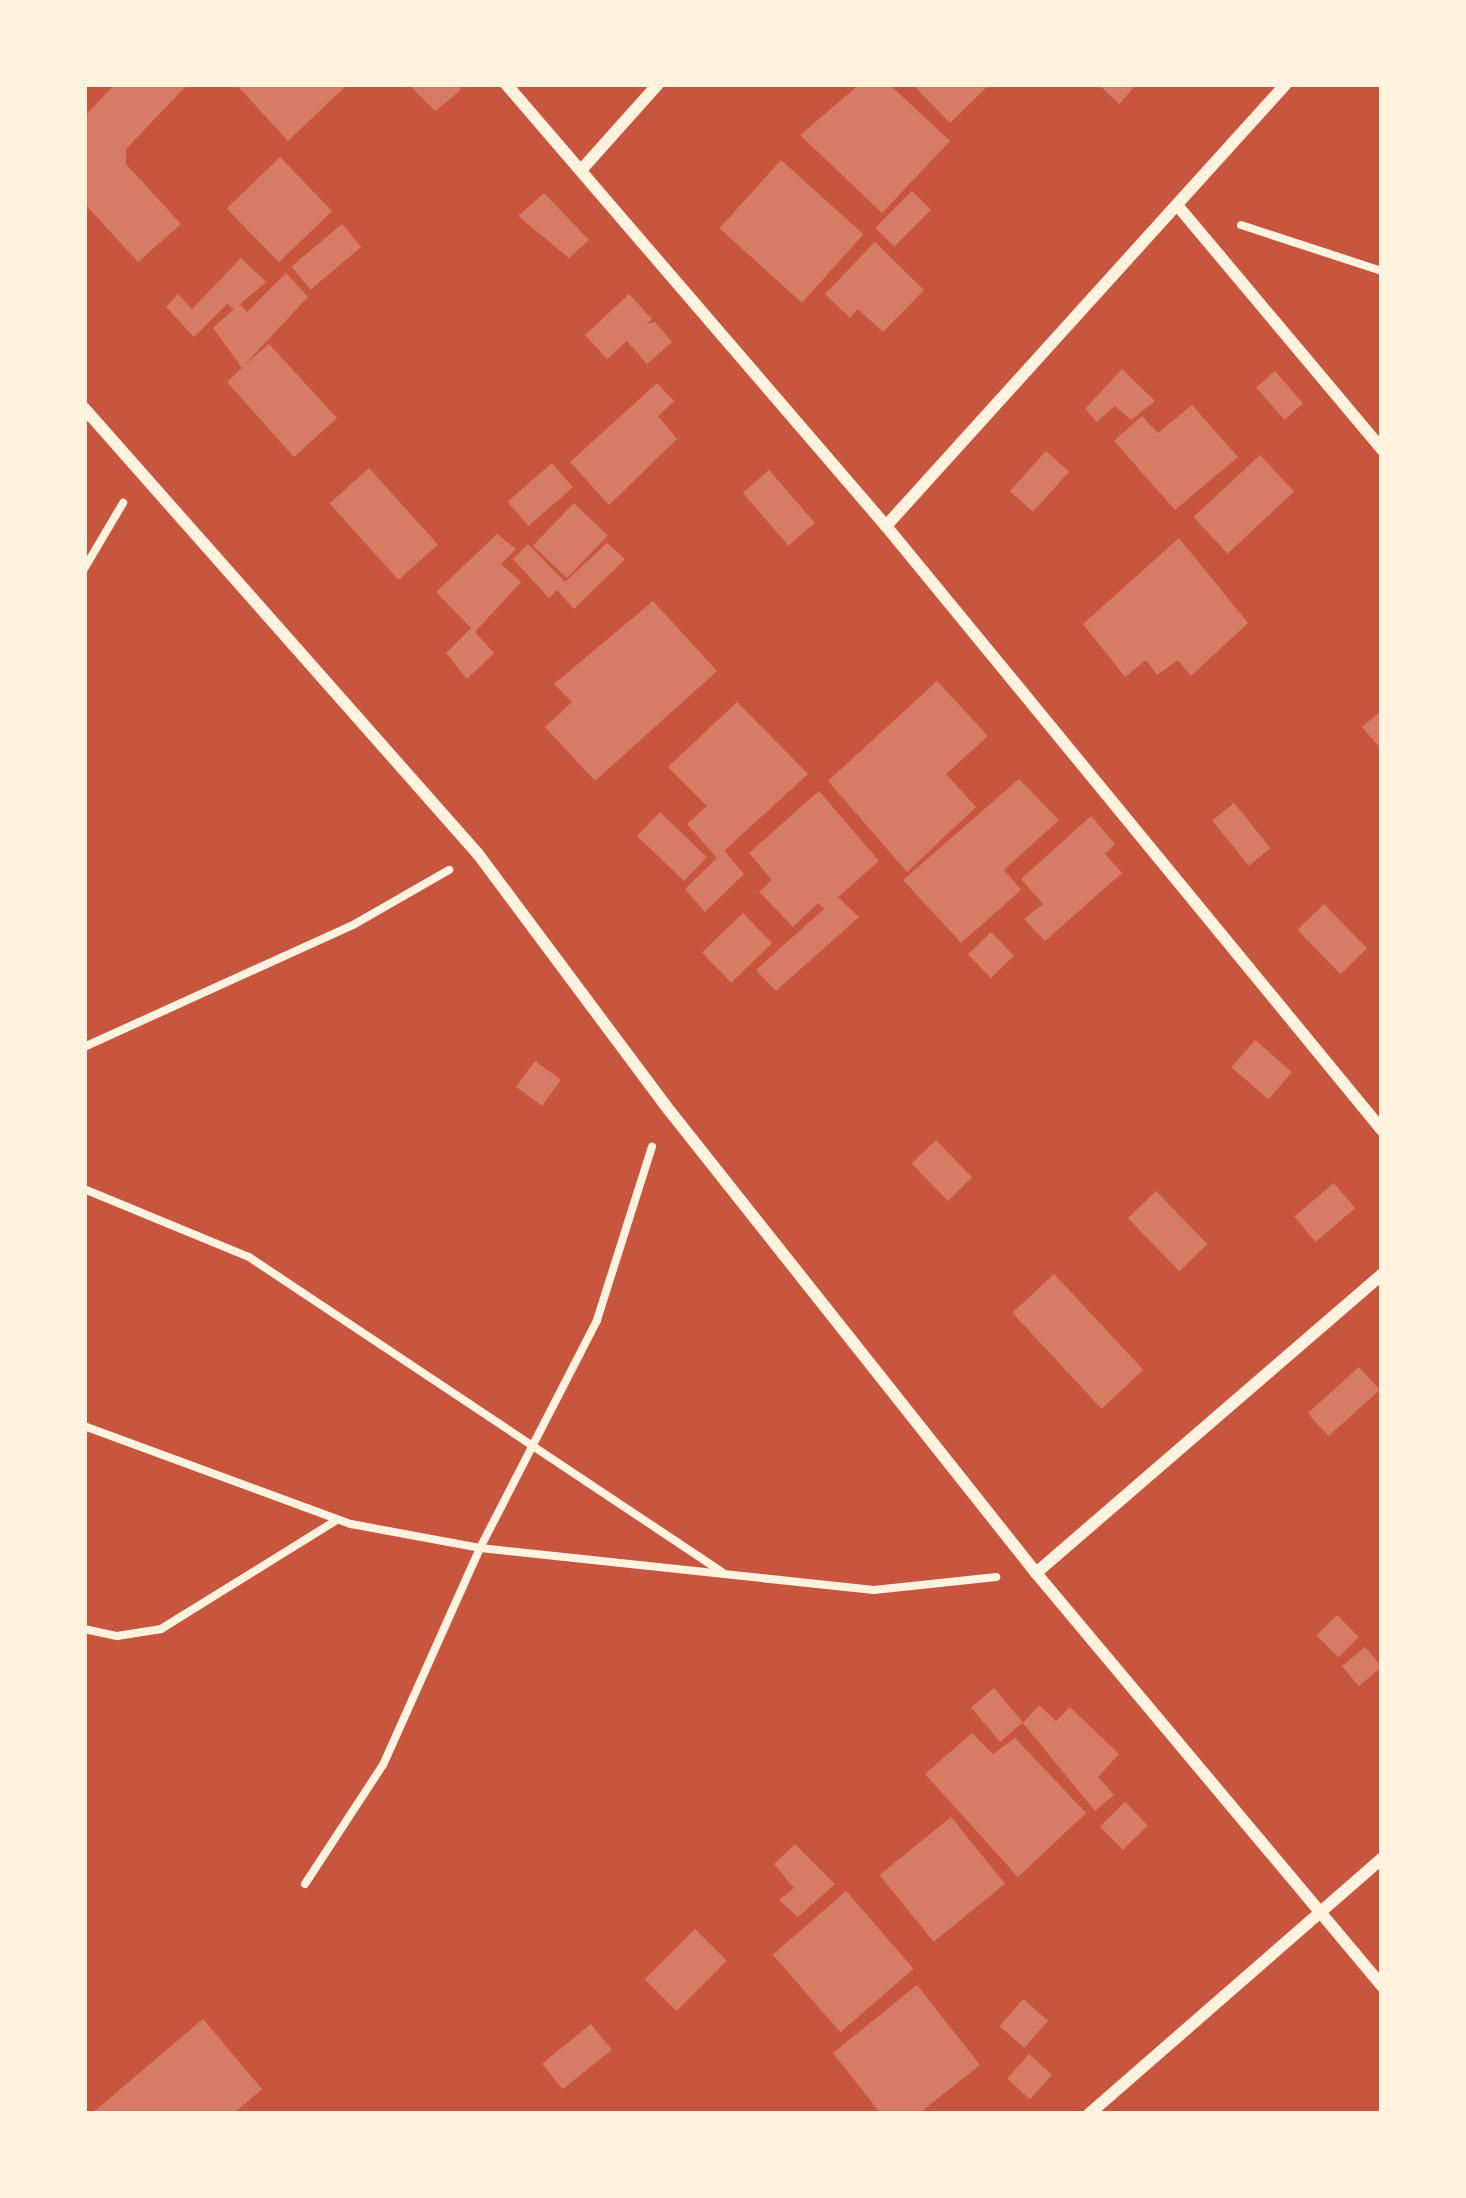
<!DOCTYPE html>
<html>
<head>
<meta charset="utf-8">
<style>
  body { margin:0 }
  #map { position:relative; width:1466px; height:2198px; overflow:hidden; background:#c8553d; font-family:"Playfair Display",serif }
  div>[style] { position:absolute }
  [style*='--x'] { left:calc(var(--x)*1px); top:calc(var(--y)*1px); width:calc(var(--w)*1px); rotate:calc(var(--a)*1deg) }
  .building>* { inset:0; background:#d67c66; transform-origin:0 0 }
  .path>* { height:8px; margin:-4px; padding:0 4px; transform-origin:4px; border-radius:4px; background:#fff3e0 }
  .minor>* { height:12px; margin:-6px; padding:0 6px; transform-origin:6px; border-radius:6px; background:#fff3e0 }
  span { translate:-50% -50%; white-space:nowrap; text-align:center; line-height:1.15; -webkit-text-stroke:9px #fff3e0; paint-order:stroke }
  .frame { position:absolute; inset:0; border:87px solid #fff3e0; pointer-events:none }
</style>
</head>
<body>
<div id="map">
  <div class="building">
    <i style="clip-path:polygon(115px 84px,188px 84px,126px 149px,126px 164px,181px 224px,138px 262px,84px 203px,84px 117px)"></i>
    <i style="clip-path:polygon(236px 84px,348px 84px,288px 141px)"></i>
    <i style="clip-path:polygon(408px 84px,456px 84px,461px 90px,435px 111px)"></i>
    <i style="clip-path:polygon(860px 84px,889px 84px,950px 141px,882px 213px,800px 135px)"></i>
    <i style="clip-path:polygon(912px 84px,990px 84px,950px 123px)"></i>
    <i style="clip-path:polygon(1098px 84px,1137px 84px,1119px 104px)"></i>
    <i style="left:280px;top:157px;width:75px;height:74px;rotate:46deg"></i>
    <i style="left:781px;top:160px;width:111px;height:92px;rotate:42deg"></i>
    <i style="left:912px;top:191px;width:27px;height:52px;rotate:45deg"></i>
    <i style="clip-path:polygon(544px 193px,589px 240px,569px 258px,518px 216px)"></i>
    <i style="left:342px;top:224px;width:30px;height:66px;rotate:50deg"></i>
    <i style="clip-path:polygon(875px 242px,924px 290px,883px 332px,858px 309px,850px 318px,825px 294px)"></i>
    <i style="clip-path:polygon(241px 258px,266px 282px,240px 304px,247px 312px,286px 273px,308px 297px,245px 364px,269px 344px,337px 418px,294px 457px,227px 382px,242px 368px,213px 328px,234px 309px,227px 304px,194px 337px,166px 307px,178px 294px,192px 309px)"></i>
    <i style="clip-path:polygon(629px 294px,652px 319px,646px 324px,655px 322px,672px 342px,647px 364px,627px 341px,607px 359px,585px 335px)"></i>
    <i style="clip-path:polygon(1122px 369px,1155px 401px,1131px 420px,1115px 406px,1097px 422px,1085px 409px)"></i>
    <i style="left:1275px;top:371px;width:43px;height:25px;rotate:49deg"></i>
    <i style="clip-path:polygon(657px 383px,674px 401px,658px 416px,677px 439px,609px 505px,570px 462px)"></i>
    <i style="clip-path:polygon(1192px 405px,1238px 457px,1175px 510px,1114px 441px,1142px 416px,1158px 433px)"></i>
    <i style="left:1046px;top:451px;width:31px;height:54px;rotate:42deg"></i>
    <i style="left:1260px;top:455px;width:50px;height:91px;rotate:47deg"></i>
    <i style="left:552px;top:463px;width:32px;height:59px;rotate:49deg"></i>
    <i style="left:369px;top:468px;width:103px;height:53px;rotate:48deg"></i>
    <i style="left:769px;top:470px;width:70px;height:35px;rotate:49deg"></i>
    <i style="left:574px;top:503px;width:47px;height:59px;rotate:44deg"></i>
    <i style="clip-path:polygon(497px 534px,516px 549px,501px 564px,521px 582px,475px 632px,494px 653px,467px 679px,446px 653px,471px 628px,436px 592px)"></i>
    <i style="clip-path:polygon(1179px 538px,1248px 623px,1191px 676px,1178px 660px,1157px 675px,1146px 660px,1125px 677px,1083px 624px)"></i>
    <i style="clip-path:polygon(607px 543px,625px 559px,574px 609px,557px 590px,549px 598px,513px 559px,528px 544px,565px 582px)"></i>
    <i style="clip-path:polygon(653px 601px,717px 671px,595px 781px,545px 727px,572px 702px,554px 684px)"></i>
    <i style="clip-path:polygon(937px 681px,988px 736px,946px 774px,976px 807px,907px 872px,828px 781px)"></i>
    <i style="clip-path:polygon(737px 702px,808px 774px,724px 851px,744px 874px,705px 912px,685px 889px,717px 858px,687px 824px,707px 806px,668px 767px)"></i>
    <i style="clip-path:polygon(1382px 710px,1382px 750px,1362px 727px)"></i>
    <i style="clip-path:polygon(1019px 779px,1059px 820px,1004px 870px,1021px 890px,961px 943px,903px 880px)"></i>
    <i style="clip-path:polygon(819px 791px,879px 861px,838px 897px,859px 917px,776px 991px,756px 970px,824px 909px,818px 903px,793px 927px,759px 892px,772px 880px,749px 853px)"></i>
    <i style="left:1234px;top:803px;width:58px;height:28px;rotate:51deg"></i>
    <i style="left:660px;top:812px;width:65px;height:33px;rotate:44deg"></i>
    <i style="clip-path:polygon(1091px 816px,1115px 844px,1105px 854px,1122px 873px,1045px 941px,1024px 919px,1043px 904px,1021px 879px)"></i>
    <i style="left:1324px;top:904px;width:62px;height:37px;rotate:46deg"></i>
    <i style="left:743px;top:913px;width:42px;height:57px;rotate:46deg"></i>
    <i style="left:991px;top:932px;width:33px;height:32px;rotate:46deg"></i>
    <i style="left:1255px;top:1040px;width:49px;height:36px;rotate:41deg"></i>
    <i style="left:535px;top:1061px;width:32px;height:32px;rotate:36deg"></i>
    <i style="left:936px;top:1140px;width:52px;height:34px;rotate:46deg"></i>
    <i style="left:1334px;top:1183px;width:33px;height:52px;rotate:50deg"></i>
    <i style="left:1156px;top:1191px;width:74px;height:39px;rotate:46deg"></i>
    <i style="left:1054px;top:1274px;width:131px;height:57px;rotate:47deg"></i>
    <i style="left:1359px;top:1367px;width:31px;height:69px;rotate:48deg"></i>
    <i style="left:1337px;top:1615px;width:31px;height:29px;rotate:45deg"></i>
    <i style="left:1365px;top:1647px;width:26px;height:30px;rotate:50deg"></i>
    <i style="left:994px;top:1688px;width:45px;height:30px;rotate:50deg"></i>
    <i style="clip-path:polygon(1039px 1705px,1056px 1721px,1070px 1707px,1119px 1754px,1098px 1777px,1114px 1795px,1095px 1811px,1023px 1723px)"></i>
    <i style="clip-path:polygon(972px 1733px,993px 1754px,1015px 1738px,1086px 1813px,1018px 1877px,925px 1774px)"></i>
    <i style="left:1125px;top:1802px;width:33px;height:35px;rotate:46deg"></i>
    <i style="left:951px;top:1817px;width:86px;height:92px;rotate:51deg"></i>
    <i style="clip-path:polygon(795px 1844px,835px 1884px,798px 1917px,779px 1900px,794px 1888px,774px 1864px)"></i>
    <i style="left:846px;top:1891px;width:103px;height:97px;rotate:49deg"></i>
    <i style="left:695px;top:1929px;width:45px;height:71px;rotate:45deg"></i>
    <i style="clip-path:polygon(917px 1985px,980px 2065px,918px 2114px,881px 2114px,833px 2053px)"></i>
    <i style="left:1023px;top:1999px;width:33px;height:36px;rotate:41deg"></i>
    <i style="clip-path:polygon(203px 2019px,262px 2089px,233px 2114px,91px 2114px)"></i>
    <i style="left:591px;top:2024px;width:33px;height:63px;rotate:51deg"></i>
    <i style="left:1029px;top:2054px;width:31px;height:33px;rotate:42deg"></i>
  </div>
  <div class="path">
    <i style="--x:1241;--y:225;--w:148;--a:18.1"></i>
    <i style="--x:84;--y:569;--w:77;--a:-59.4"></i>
    <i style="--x:84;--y:1047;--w:295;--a:-24.4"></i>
    <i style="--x:353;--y:925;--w:111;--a:-29.8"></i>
    <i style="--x:84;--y:1189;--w:178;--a:22.4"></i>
    <i style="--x:249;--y:1257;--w:568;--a:33.66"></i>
    <i style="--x:84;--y:1426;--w:284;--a:20.2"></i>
    <i style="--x:351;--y:1524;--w:131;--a:10.5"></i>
    <i style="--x:480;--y:1548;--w:396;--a:6.1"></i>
    <i style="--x:874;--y:1590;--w:123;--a:-6.1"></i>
    <i style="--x:84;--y:1629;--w:34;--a:12"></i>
    <i style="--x:117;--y:1636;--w:45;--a:-9"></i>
    <i style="--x:161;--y:1629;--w:207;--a:-31.8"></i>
    <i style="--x:305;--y:1884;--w:142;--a:-56.8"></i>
    <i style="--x:383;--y:1765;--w:238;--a:-65.9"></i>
    <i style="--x:480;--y:1548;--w:256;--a:-62.8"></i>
    <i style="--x:597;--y:1320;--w:182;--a:-72.4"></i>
  </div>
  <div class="minor">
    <i style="--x:506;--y:84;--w:583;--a:49.31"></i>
    <i style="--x:886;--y:526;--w:782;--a:50.61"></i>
    <i style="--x:583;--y:168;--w:113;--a:-48.2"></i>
    <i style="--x:1177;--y:205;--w:319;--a:50"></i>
    <i style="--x:84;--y:408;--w:595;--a:48.54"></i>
    <i style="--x:478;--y:854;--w:313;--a:53.3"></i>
    <i style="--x:665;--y:1105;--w:597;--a:51.59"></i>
    <i style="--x:1036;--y:1573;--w:539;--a:50.04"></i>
    <i style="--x:886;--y:526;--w:596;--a:-47.86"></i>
    <i style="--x:1036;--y:1573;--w:457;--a:-40.8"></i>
    <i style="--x:1089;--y:2114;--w:389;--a:-41.1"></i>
  </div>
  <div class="frame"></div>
</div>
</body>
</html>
